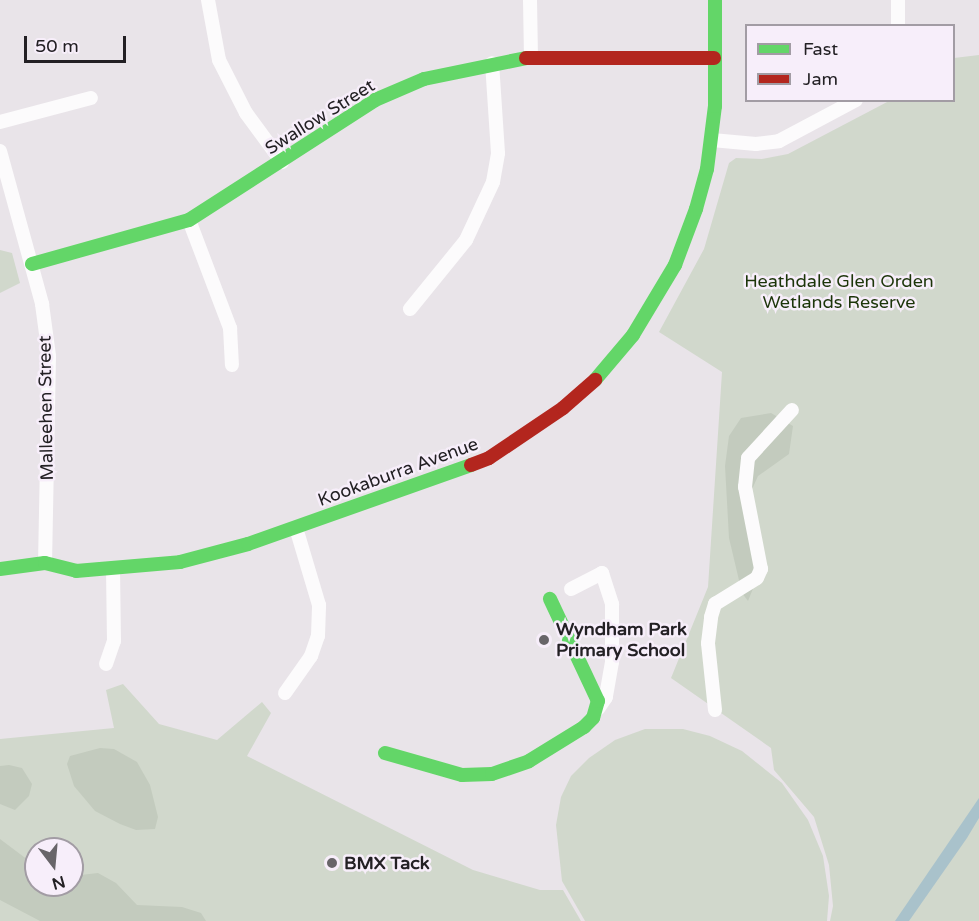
<!DOCTYPE html>
<html>
<head>
<meta charset="utf-8">
<style>
  body { margin:0 }
  #map { position:relative; width:979px; height:921px; overflow:hidden; background:#e9e4e9; font-family:"Varela Round",sans-serif }
  div>[style] { position:absolute }
  [style*='--x'] { left:calc(var(--x)*1px); top:calc(var(--y)*1px); width:calc(var(--w)*1px); rotate:calc(var(--a)*1deg) }
  .green>* { inset:0; background:#d1d8cc }
  .forest>* { inset:0; background:#c3cbbe }
  .water>* { inset:0; background:#a9c2cb }
  .street>* { height:14px; margin:-7px; padding:0 7px; transform-origin:7px; border-radius:7px; background:#fcfbfc }
  .fast>* { height:14px; margin:-7px; padding:0 7px; transform-origin:7px; border-radius:7px; background:#63d668 }
  .jam>* { height:14px; margin:-7px; padding:0 7px; transform-origin:7px; border-radius:7px; background:#b3261e }
  .dots>* { width:16px; height:16px; translate:-50% -50%; box-sizing:border-box; border:3px solid #f7eefa; border-radius:50% }
  span { translate:-50% -50%; white-space:nowrap; text-align:center; line-height:1.15; -webkit-text-stroke:5px #f7eefa; paint-order:stroke }
  .street-label { font-size:18px; color:#232024 }
  .park-label { font-size:18px; color:#1c3509 }
  .poi-label { font-size:18px; color:#232024; font-weight:700 }
  .left { translate:0 -50%; text-align:left }
  .legend { position:absolute; left:745px; top:24px; width:210px; height:78px; box-sizing:border-box; background:#f7eefa; border:2px solid #a29ca4; margin:0; padding:8px 10px; list-style:none; font-size:18px; color:#232024 }
  .legend li { display:flex; align-items:center; gap:12px; height:30px }
  .legend b { width:30px; border:2px solid #a29ca4 }
  .north { position:absolute; left:24px; top:837px; width:60px; height:60px; box-sizing:border-box; background:#f7eefa; border:2px solid #a29ca4; border-radius:50%; rotate:164deg; font-size:16px; font-weight:700; line-height:24px; text-align:center; color:#232024 }
  .north::after { content:''; display:block; margin:auto; width:21px; height:27px; background:#686569; clip-path:polygon(50% 0,100% 100%,50% 72%,0 100%) }
  .scale { position:absolute; left:24px; top:36px; width:102px; height:27px; box-sizing:border-box; border:3px solid #232024; border-top:0; padding-left:8px; font-size:18px; line-height:21px; white-space:nowrap; color:#232024; -webkit-text-stroke:4px #f7eefa; paint-order:stroke }
</style>
</head>
<body>
<div id="map">
  <div class="green">
    <i style="clip-path:polygon(979px 55px,979px 921px,830px 921px,833px 906px,829px 865px,814px 817px,774px 770px,771px 748px,671px 678px,708px 587px,722px 372px,659px 332px,704px 249px,729px 163px,736px 158px,762px 159px,788px 154px,889px 101px,954px 100px,954px 58px)"></i>
    <i style="clip-path:polygon(0 250px,12px 253px,20px 283px,0 293px)"></i>
    <i style="clip-path:polygon(evenodd,123px 684px,159px 724px,217px 740px,262px 702px,271px 713px,247px 756px,473px 870px,540px 890px,563px 890px,581px 921px,0 921px,0 739px,114px 728px,106px 690px,123px 684px,36px 849px,72px 849px,72px 885px,36px 885px,36px 849px)"></i>
    <i style="clip-path:polygon(645px 729px,683px 729px,710px 736px,742px 751px,782px 783px,808px 820px,823px 856px,829px 896px,827px 921px,585px 921px,562px 881px,556px 825px,561px 797px,571px 776px,589px 758px,615px 740px)"></i>
  </div>
  <div class="forest">
    <i style="clip-path:polygon(771px 413px,793px 426px,789px 454px,758px 476px,749px 496px,748px 535px,754px 564px,754px 586px,748px 601px,742px 593px,729px 538px,725px 466px,729px 436px,741px 418px)"></i>
    <i style="clip-path:polygon(100px 748px,114px 749px,137px 762px,150px 785px,158px 817px,155px 829px,136px 830px,120px 824px,95px 811px,74px 786px,67px 764px,70px 756px)"></i>
    <i style="clip-path:polygon(9px 765px,22px 768px,32px 784px,29px 796px,15px 810px,0 804px,0 766px)"></i>
    <i style="clip-path:polygon(0 839px,36px 866px,36px 885px,72px 885px,72px 876px,98px 873px,116px 883px,137px 905px,182px 907px,201px 913px,206px 921px,40px 921px,0 900px)"></i>
  </div>
  <div class="water">
    <i style="clip-path:polygon(979px 798px,979px 818px,967px 838px,909px 921px,895px 921px)"></i>
  </div>
  <div class="street">
    <i style="--x:208;--y:0;--w:61;--a:79.6"></i>
    <i style="--x:219;--y:60;--w:59;--a:63"></i>
    <i style="--x:246;--y:113;--w:61;--a:53.7"></i>
    <i style="--x:530;--y:0;--w:57;--a:89"></i>
    <i style="--x:898;--y:0;--w:26;--a:90"></i>
    <i style="--x:0;--y:122;--w:94;--a:-14.8"></i>
    <i style="--x:712;--y:140;--w:44;--a:5.2"></i>
    <i style="--x:756;--y:144;--w:23;--a:-7"></i>
    <i style="--x:779;--y:141;--w:87;--a:-28"></i>
    <i style="--x:0;--y:151;--w:159;--a:74.6"></i>
    <i style="--x:42;--y:304;--w:52;--a:82.3"></i>
    <i style="--x:49;--y:356;--w:207;--a:91.1"></i>
    <i style="--x:189;--y:220;--w:116;--a:69.2"></i>
    <i style="--x:230;--y:328;--w:37;--a:87"></i>
    <i style="--x:410;--y:309;--w:89;--a:-50.9"></i>
    <i style="--x:466;--y:240;--w:64;--a:-65"></i>
    <i style="--x:493;--y:182;--w:29;--a:-80"></i>
    <i style="--x:498;--y:153;--w:90;--a:-93.8"></i>
    <i style="--x:571;--y:589;--w:35;--a:-27"></i>
    <i style="--x:602;--y:573;--w:33;--a:72"></i>
    <i style="--x:612;--y:604;--w:58;--a:90"></i>
    <i style="--x:612;--y:662;--w:36;--a:100"></i>
    <i style="--x:606;--y:697;--w:14;--a:124"></i>
    <i style="--x:106;--y:664;--w:24;--a:-71"></i>
    <i style="--x:114;--y:641;--w:72;--a:-90.8"></i>
    <i style="--x:285;--y:693;--w:45;--a:-54.9"></i>
    <i style="--x:311;--y:656;--w:21;--a:-71"></i>
    <i style="--x:318;--y:636;--w:31;--a:-88"></i>
    <i style="--x:319;--y:605;--w:80;--a:-106.6"></i>
    <i style="--x:715;--y:710;--w:67;--a:-96"></i>
    <i style="--x:708;--y:643;--w:26;--a:-83"></i>
    <i style="--x:711;--y:617;--w:14;--a:-73"></i>
    <i style="--x:715;--y:604;--w:49;--a:-31.8"></i>
    <i style="--x:757;--y:578;--w:10;--a:-66"></i>
    <i style="--x:761;--y:569;--w:84;--a:-101"></i>
    <i style="--x:745;--y:487;--w:29;--a:-84"></i>
    <i style="--x:748;--y:458;--w:65;--a:-47.5"></i>
  </div>
  <div class="fast">
    <i style="--x:32;--y:264;--w:163;--a:-15.7"></i>
    <i style="--x:189;--y:220;--w:221;--a:-32.8"></i>
    <i style="--x:375;--y:100;--w:53;--a:-23.2"></i>
    <i style="--x:424;--y:79;--w:104;--a:-11.6"></i>
    <i style="--x:595;--y:380;--w:59;--a:-49.8"></i>
    <i style="--x:633;--y:335;--w:82;--a:-59"></i>
    <i style="--x:675;--y:265;--w:60;--a:-69.4"></i>
    <i style="--x:696;--y:209;--w:41;--a:-74.6"></i>
    <i style="--x:707;--y:169;--w:64;--a:-82.8"></i>
    <i style="--x:715;--y:106;--w:106;--a:-90"></i>
    <i style="--x:0;--y:569;--w:45;--a:-7.6"></i>
    <i style="--x:45;--y:563;--w:32;--a:14"></i>
    <i style="--x:76;--y:571;--w:104;--a:-4.9"></i>
    <i style="--x:180;--y:562;--w:70;--a:-14.8"></i>
    <i style="--x:248;--y:544;--w:237;--a:-19.5"></i>
    <i style="--x:385;--y:753;--w:80;--a:15.9"></i>
    <i style="--x:462;--y:775;--w:30;--a:-2"></i>
    <i style="--x:492;--y:774;--w:39;--a:-19"></i>
    <i style="--x:529;--y:761;--w:65;--a:-31.7"></i>
    <i style="--x:584;--y:727;--w:13;--a:-45"></i>
    <i style="--x:593;--y:718;--w:18;--a:-74"></i>
    <i style="--x:598;--y:701;--w:113;--a:-115.2"></i>
  </div>
  <div class="jam">
    <i style="--x:526;--y:58;--w:188;--a:0"></i>
    <i style="--x:471;--y:465;--w:19;--a:-21"></i>
    <i style="--x:489;--y:458;--w:89;--a:-34"></i>
    <i style="--x:563;--y:408;--w:43;--a:-41.2"></i>
  </div>
  <div class="dots">
    <i style="left:544px;top:640px;background:#686569"></i>
    <i style="left:332px;top:863px;background:#686569"></i>
  </div>
  <div class="street-label">
    <span style="left:320px;top:117px;rotate:-32deg">Swallow Street</span>
    <span style="left:46px;top:408px;rotate:-91deg">Malleehen Street</span>
    <span style="left:398px;top:472px;rotate:-20deg">Kookaburra Avenue</span>
  </div>
  <div class="park-label">
    <span style="left:839px;top:292px">Heathdale Glen Orden<br>Wetlands Reserve</span>
  </div>
  <div class="poi-label">
    <span class="left" style="left:556px;top:640px">Wyndham Park<br>Primary School</span>
    <span class="left" style="left:344px;top:863px">BMX Tack</span>
  </div>
  <ul class="legend">
  <li><b style="height:8px;background:#63d668"></b>Fast</li>
  <li><b style="height:8px;background:#b3261e"></b>Jam</li>
  </ul>
  <div class="north">N</div>
  <div class="scale">50 m</div>
</div>
</body>
</html>
